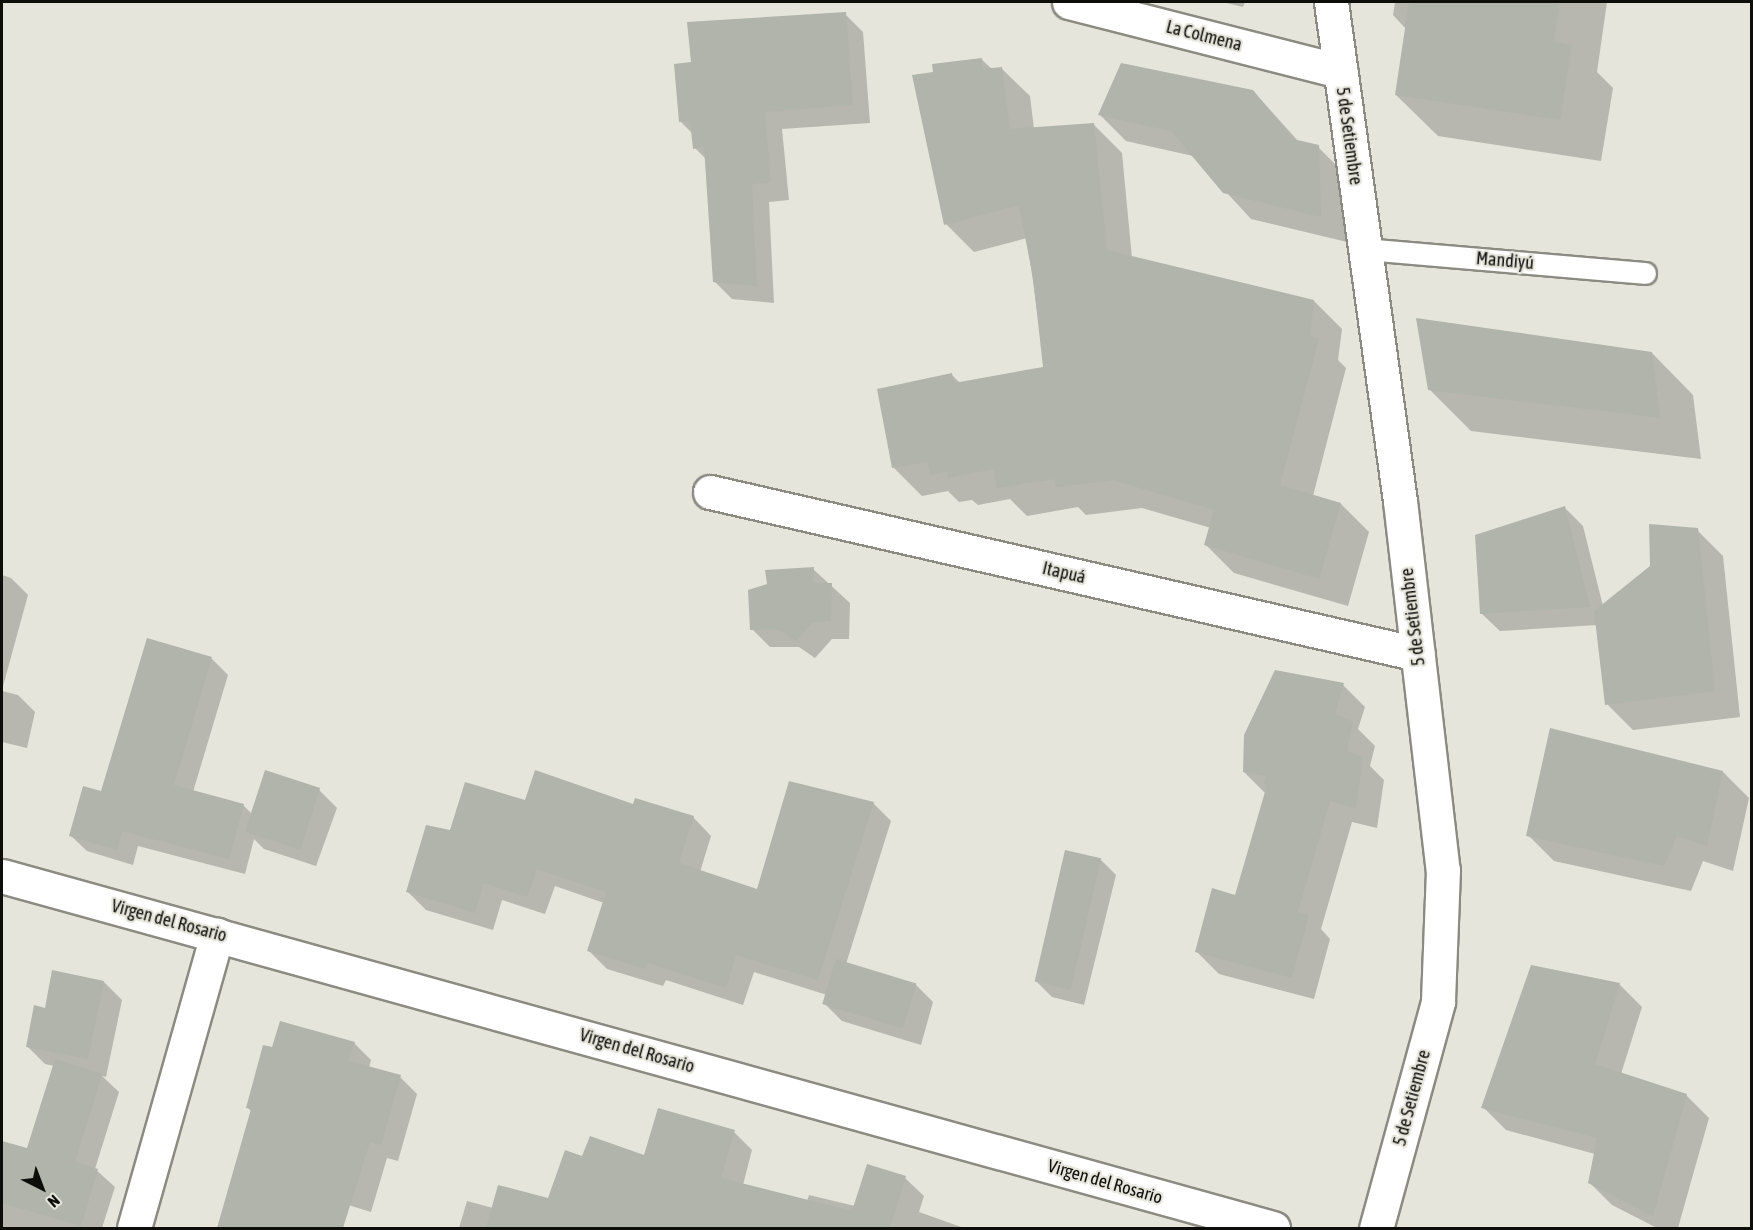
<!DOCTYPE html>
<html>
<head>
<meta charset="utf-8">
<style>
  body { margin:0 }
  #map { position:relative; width:1753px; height:1230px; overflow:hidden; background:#e5e5db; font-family:"Asap Condensed",sans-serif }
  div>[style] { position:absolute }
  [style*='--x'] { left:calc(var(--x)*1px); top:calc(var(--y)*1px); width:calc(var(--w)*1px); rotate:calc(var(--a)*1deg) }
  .shadow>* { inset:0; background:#0003 }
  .building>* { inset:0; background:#b0b4ab; transform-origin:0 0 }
  .roads { filter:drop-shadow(2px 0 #8b8b82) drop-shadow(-2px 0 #8b8b82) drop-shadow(0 2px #8b8b82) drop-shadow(0 -2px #8b8b82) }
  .lane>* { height:21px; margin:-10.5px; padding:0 10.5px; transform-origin:10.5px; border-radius:10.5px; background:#fff }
  .street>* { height:33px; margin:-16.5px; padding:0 16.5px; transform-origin:16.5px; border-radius:16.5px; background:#fff }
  span { translate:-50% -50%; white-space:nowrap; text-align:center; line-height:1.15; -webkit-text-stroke:4.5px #e5e5db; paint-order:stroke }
  .street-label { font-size:18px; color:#0d0d0a }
  .frame { position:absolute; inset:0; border:3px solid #0d0d0a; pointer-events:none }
  .north { position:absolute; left:12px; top:1158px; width:60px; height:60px; -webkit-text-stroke:4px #e5e5db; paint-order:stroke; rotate:138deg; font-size:16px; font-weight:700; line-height:24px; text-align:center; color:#0d0d0a }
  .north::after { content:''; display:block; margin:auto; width:21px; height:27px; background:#0d0d0a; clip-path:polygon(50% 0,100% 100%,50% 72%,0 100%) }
</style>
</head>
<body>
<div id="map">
  <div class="shadow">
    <i style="clip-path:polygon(1222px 2px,1245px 2px,1243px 7px)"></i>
    <i style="clip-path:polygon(1395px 2px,1607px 2px,1597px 72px,1613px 88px,1601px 161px,1438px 136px,1396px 95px,1406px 29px,1393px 15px)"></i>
    <i style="clip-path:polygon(845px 14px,863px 32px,870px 123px,782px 129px,789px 200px,769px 202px,774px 303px,732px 299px,714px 281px,707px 160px,695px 148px,693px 134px,681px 122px,693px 63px)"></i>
    <i style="clip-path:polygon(981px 59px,992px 69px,1001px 68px,1030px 96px,1034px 129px,1093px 124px,1122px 153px,1132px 258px,1314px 301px,1342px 329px,1338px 360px,1346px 368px,1313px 496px,1341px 504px,1369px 532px,1348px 606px,1234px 573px,1206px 545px,1211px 528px,1142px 508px,1086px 515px,1078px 507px,1027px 516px,1010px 499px,978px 505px,972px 500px,959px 502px,948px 491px,922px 496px,894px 468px,952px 375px,961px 384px,1045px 368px,1027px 238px,974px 252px,946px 224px,935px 73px)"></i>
    <i style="clip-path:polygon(1253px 91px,1299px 142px,1318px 147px,1344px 173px,1347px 242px,1251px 219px,1193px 156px,1126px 141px,1100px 115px)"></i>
    <i style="clip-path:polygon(1652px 353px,1693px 395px,1701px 459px,1471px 431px,1429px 389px)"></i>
    <i style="clip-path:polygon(1565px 508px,1583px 526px,1603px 606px,1697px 530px,1723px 556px,1740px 717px,1633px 730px,1607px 704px,1597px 625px,1500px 631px,1481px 613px)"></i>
    <i style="clip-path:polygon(813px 569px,850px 603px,849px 639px,832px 639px,815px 658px,799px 647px,770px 647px,752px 629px)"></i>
    <i style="clip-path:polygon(2px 575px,11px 578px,28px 595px,2px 690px)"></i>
    <i style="clip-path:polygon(148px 640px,212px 659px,228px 675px,193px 792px,243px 805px,252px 814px,319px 790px,337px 808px,316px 866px,264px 849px,254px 839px,245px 874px,138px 846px,133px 865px,87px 851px,70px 835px,102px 793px)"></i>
    <i style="clip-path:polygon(1343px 685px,1365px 707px,1358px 729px,1375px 746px,1370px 766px,1384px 780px,1377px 828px,1352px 822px,1321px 929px,1330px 939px,1314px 999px,1219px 974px,1197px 952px,1236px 897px,1266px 794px,1244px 772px)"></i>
    <i style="clip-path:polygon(2px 691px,18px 695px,35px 712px,27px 748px,2px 742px)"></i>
    <i style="clip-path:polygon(1723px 772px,1749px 798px,1733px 871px,1703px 861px,1691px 891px,1554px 861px,1528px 835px)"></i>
    <i style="clip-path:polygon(525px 802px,634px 805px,693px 817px,711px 836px,700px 872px,758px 891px,873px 803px,891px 821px,846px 964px,915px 984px,933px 1002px,921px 1045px,842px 1021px,824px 1003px,827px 995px,754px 972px,743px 1005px,666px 980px,663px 986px,607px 969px,589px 951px,604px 903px,555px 886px,545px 914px,502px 900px,493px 930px,426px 910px,408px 892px,451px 832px)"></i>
    <i style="clip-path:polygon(1100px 859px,1116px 875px,1084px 1005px,1052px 997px,1036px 981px)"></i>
    <i style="clip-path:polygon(104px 982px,122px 1000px,106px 1077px,102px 1076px,119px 1092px,95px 1169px,115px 1187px,102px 1228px,2px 1228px,2px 1144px,28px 1150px,54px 1066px,45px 1064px,27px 1046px,46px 1009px)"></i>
    <i style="clip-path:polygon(1619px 984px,1642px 1007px,1621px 1074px,1686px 1095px,1709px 1118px,1678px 1228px,1657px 1228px,1612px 1205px,1589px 1182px,1595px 1154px,1506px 1130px,1483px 1107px)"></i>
    <i style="clip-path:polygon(354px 1043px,371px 1060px,369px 1068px,400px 1077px,417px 1094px,398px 1161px,387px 1158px,371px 1212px,335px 1201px,328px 1228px,219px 1228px,252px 1112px,247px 1107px,273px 1049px)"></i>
    <i style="clip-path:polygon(734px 1132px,752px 1150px,743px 1185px,807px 1201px,809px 1195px,855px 1206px,905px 1178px,924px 1196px,919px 1212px,964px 1228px,459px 1228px,467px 1201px,493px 1208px,547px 1208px,583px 1158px,645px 1157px)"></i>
  </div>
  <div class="building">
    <i style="clip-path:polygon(1409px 2px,1560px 2px,1554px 42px,1572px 45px,1560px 120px,1395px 95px)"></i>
    <i style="clip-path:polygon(846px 12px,853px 105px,765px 112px,771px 182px,752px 184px,757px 286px,713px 282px,704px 147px,693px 149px,690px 121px,679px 122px,674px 64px,691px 62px,687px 22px)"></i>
    <i style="clip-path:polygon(982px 58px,983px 69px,1002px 67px,1010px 129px,1094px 123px,1107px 250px,1314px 300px,1310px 336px,1319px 339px,1280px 485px,1341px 503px,1319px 579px,1204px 545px,1214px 510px,1113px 480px,1056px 487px,1055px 479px,997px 488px,994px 469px,948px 478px,947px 471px,930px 475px,927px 462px,892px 468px,877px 389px,952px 373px,954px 383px,1043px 367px,1033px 278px,1019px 205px,944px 225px,912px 75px,933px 72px,932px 64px)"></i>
    <i style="clip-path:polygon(1121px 63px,1253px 90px,1293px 139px,1319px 145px,1321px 217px,1223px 193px,1171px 131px,1098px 115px)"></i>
    <i style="clip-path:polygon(1416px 318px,1652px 352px,1660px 418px,1428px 390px)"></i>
    <i style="clip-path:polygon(1565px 506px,1590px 607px,1480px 614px,1475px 535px)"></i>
    <i style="clip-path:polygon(1649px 524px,1698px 528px,1715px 691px,1605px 705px,1594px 611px,1650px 566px)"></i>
    <i style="clip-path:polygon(814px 567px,813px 583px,832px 583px,831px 621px,813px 622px,796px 641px,780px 630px,750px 630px,748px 590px,767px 584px,765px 570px)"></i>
    <i style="clip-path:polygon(147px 638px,212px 657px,174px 785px,244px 804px,229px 859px,122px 831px,117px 850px,69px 836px,83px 786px,101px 791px)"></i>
    <i style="clip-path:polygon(1275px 670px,1344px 683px,1335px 714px,1353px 722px,1347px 751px,1363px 757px,1356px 808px,1330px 801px,1298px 912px,1309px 915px,1292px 978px,1195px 952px,1212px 888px,1235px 895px,1267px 785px,1264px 784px,1266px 776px,1243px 772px,1244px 735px)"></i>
    <i style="clip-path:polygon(1550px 728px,1723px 771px,1707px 846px,1677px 836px,1664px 866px,1526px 836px)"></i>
    <i style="left:265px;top:770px;width:58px;height:65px;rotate:18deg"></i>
    <i style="clip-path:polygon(535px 770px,633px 804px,635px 798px,694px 816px,679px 863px,757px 889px,789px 781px,874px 802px,818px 980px,736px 955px,726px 988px,648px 963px,646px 969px,587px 951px,606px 892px,537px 869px,527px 897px,484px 883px,475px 913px,406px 892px,426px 825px,450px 830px,465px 782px,525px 800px)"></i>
    <i style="left:1065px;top:850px;width:37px;height:135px;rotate:13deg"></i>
    <i style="left:836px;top:959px;width:84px;height:47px;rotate:17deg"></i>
    <i style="clip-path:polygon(1531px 965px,1620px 983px,1595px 1064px,1687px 1094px,1653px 1216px,1588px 1183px,1597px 1138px,1481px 1108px)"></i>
    <i style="clip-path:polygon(52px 970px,104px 981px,88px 1059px,26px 1047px,34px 1005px,45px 1008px)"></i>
    <i style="clip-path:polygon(280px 1021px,355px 1042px,349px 1061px,401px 1075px,381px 1145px,370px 1142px,343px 1228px,217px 1228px,251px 1109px,246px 1108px,263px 1045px,272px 1047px)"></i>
    <i style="clip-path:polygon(55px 1059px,102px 1074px,75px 1162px,98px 1169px,81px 1226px,2px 1203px,2px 1141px,27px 1148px)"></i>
    <i style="clip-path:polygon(658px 1108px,735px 1130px,721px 1178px,852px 1211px,867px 1164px,906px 1176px,890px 1228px,486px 1228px,498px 1185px,548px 1198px,565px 1150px,582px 1156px,590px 1136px,644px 1155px)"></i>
  </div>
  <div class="roads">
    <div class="lane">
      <i style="--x:1365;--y:249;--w:281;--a:4.9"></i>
    </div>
    <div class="street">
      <i style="--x:1069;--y:2;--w:280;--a:14.3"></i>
      <i style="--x:1331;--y:2;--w:504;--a:82.13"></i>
      <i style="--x:1400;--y:501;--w:371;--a:83.4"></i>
      <i style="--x:1443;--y:870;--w:132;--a:92.2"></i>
      <i style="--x:1438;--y:1002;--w:234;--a:105.3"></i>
      <i style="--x:710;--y:492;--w:726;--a:12.89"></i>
      <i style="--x:2;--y:876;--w:1319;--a:15.48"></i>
      <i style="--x:134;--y:1228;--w:305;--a:-74.2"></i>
    </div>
  </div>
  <div class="street-label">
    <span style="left:1204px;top:36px;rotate:14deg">La Colmena</span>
    <span style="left:1349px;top:136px;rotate:82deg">5 de Setiembre</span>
    <span style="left:1505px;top:261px;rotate:5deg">Mandiyú</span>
    <span style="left:1064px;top:573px;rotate:13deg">Itapuá</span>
    <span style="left:1413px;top:617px;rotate:-97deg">5 de Setiembre</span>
    <span style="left:169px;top:921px;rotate:15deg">Virgen del Rosario</span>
    <span style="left:637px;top:1051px;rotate:16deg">Virgen del Rosario</span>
    <span style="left:1412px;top:1098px;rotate:-75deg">5 de Setiembre</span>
    <span style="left:1105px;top:1182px;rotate:16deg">Virgen del Rosario</span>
  </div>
  <div class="frame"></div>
  <div class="north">N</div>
</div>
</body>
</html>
